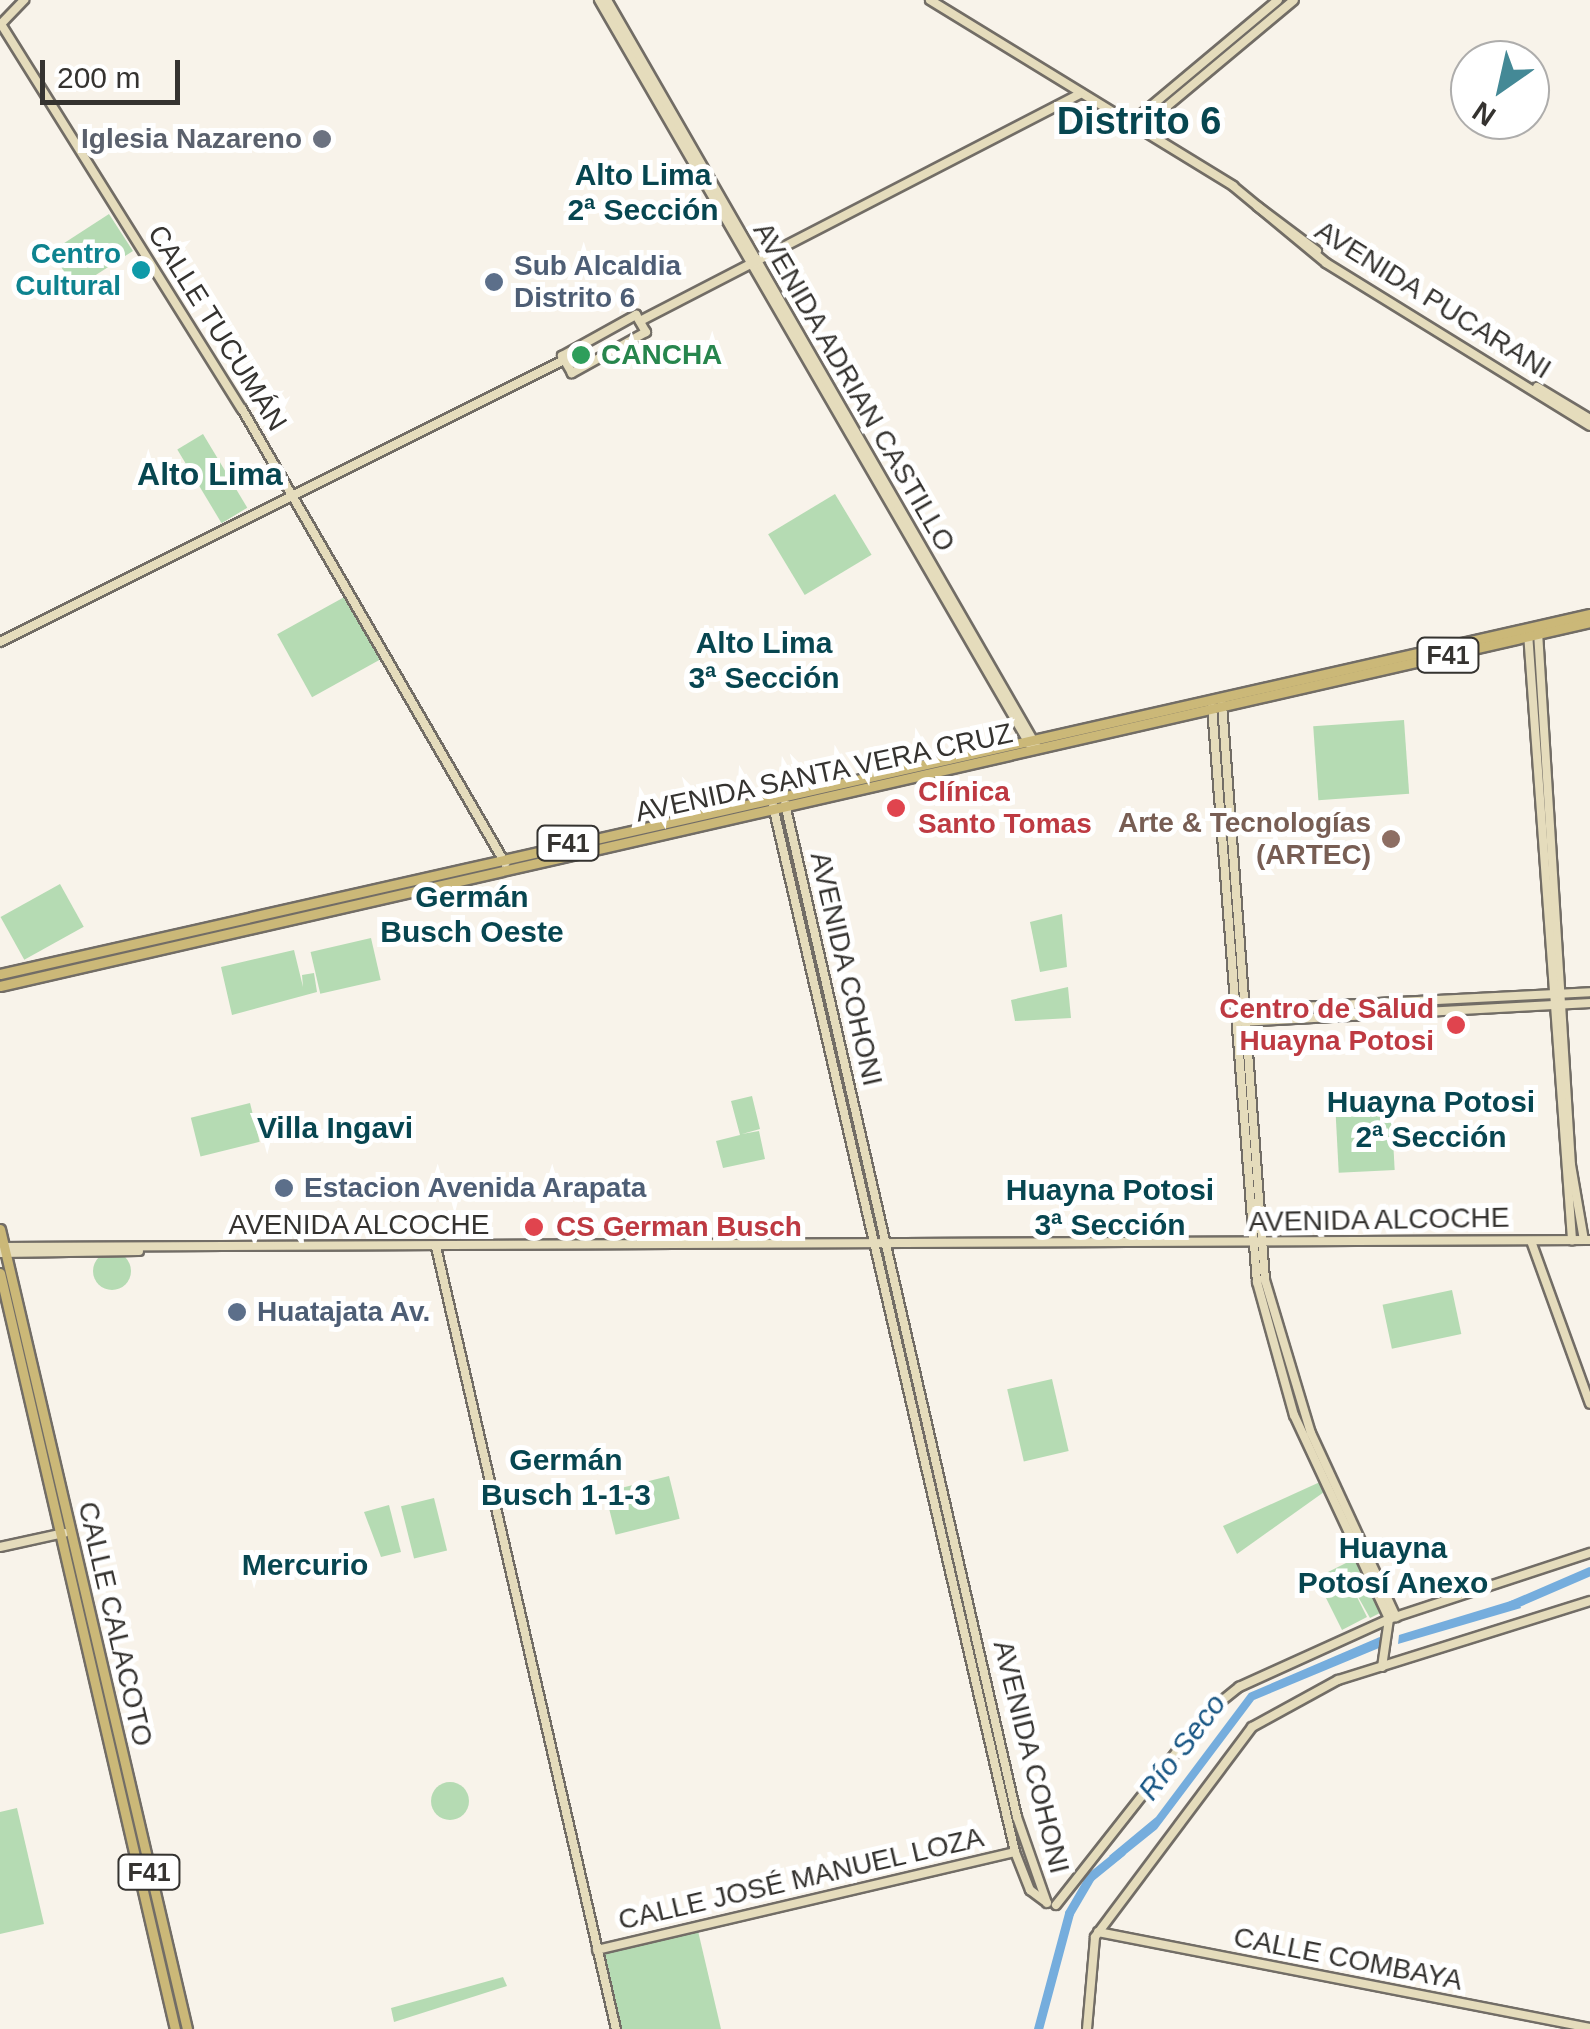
<!DOCTYPE html>
<html>
<head>
<meta charset="utf-8">
<style>
  body { margin:0 }
  #map { position:relative; width:1590px; height:2029px; overflow:hidden; background:#f8f3ea; font-family:Helvetica,sans-serif }
  div>[style] { position:absolute }
  [style*='--x'] { left:calc(var(--x)*1px); top:calc(var(--y)*1px); width:calc(var(--w)*1px); rotate:calc(var(--a)*1deg) }
  .green>* { inset:0; background:#b5dbb3; transform-origin:0 0 }
  .round { border-radius:50% }
  .water>* { inset:0; background:#75addd }
  .river>* { height:9px; margin:-4.5px; padding:0 4.5px; transform-origin:4.5px; border-radius:4.5px; background:#75addd }
  .roads { filter:drop-shadow(2px 0 #726d66) drop-shadow(-2px 0 #726d66) drop-shadow(0 2px #726d66) drop-shadow(0 -2px #726d66) }
  .secondary>* { height:8px; margin:-4px; padding:0 4px; transform-origin:4px; border-radius:4px; background:#e5dcbc }
  .primary>* { height:9px; margin:-4.5px; padding:0 4.5px; transform-origin:4.5px; border-radius:4.5px; background:#cbb878 }
  .dots>* { width:28px; height:28px; translate:-50% -50%; box-sizing:border-box; border:5px solid #fff; border-radius:50% }
  span { translate:-50% -50%; white-space:nowrap; text-align:center; line-height:1.15; -webkit-text-stroke:10px #fff; paint-order:stroke }
  .shield-label span { padding:2px 8px; background:#fff; border:2px solid; border-radius:8px; -webkit-text-stroke-width:0 }
  .shield-label { font-size:25px; color:#353330; font-weight:700 }
  .worship-label { font-size:28px; color:#5b616d; font-weight:700 }
  .right { translate:-100% -50%; text-align:right }
  .culture-label { font-size:28px; color:#0d838f; font-weight:700 }
  .service-label { font-size:28px; color:#4e5e75; font-weight:700 }
  .left { translate:0 -50%; text-align:left }
  .street-label { font-size:28px; color:#353330 }
  .leisure-label { font-size:28px; color:#27864d; font-weight:700 }
  .health-label { font-size:28px; color:#be3a42; font-weight:700 }
  .education-label { font-size:28px; color:#785e54; font-weight:700 }
  .neighbourhood-label { font-size:30px; color:#074650; font-weight:700 }
  .water-label { font-size:30px; color:#185684; font-style:italic }
  .quarter-label { font-size:32px; color:#074650; font-weight:700 }
  .district-label { font-size:38px; color:#074650; font-weight:700 }
  .north { position:absolute; left:1450px; top:40px; width:100px; height:100px; box-sizing:border-box; background:#fff; border:2px solid #aeadac; border-radius:50%; rotate:214deg; font-size:28px; font-weight:700; line-height:40px; text-align:center; color:#353330 }
  .north::after { content:''; display:block; margin:auto; width:35px; height:45px; background:#448996; clip-path:polygon(50% 0,100% 100%,50% 72%,0 100%) }
  .scale { position:absolute; left:40px; top:60px; width:140px; height:45px; box-sizing:border-box; border:5px solid #353330; border-top:0; padding-left:12px; font-size:30px; line-height:35px; white-space:nowrap; color:#353330; -webkit-text-stroke:8px #fff; paint-order:stroke }
</style>
</head>
<body>
<div id="map">
  <div class="green">
    <i style="left:109px;top:214px;width:44px;height:69px;rotate:57deg"></i>
    <i style="left:203px;top:434px;width:86px;height:30px;rotate:59deg"></i>
    <i style="left:835px;top:494px;width:71px;height:78px;rotate:59deg"></i>
    <i style="left:348px;top:595px;width:72px;height:81px;rotate:61deg"></i>
    <i style="left:1404px;top:720px;width:74px;height:91px;rotate:86deg"></i>
    <i style="left:60px;top:884px;width:49px;height:68px;rotate:61deg"></i>
    <i style="clip-path:polygon(1062px 914px,1067px 967px,1040px 972px,1030px 922px)"></i>
    <i style="left:371px;top:938px;width:43px;height:62px;rotate:77deg"></i>
    <i style="clip-path:polygon(294px 950px,303px 987px,302px 975px,314px 973px,317px 992px,232px 1015px,221px 967px)"></i>
    <i style="clip-path:polygon(1068px 987px,1071px 1018px,1015px 1021px,1011px 1000px)"></i>
    <i style="clip-path:polygon(752px 1096px,760px 1129px,742px 1134px,759px 1131px,765px 1159px,723px 1168px,716px 1141px,740px 1135px,731px 1101px)"></i>
    <i style="left:1391px;top:1100px;width:70px;height:56px;rotate:87deg"></i>
    <i style="left:250px;top:1103px;width:40px;height:61px;rotate:76deg"></i>
    <i class="round" style="left:93px;top:1252px;width:38px;height:38px"></i>
    <i style="left:1452px;top:1290px;width:45px;height:71px;rotate:78deg"></i>
    <i style="left:1052px;top:1379px;width:74px;height:46px;rotate:77deg"></i>
    <i style="left:669px;top:1476px;width:44px;height:66px;rotate:76deg"></i>
    <i style="clip-path:polygon(1320px 1482px,1324px 1492px,1237px 1554px,1223px 1526px)"></i>
    <i style="left:434px;top:1498px;width:54px;height:34px;rotate:76deg"></i>
    <i style="clip-path:polygon(389px 1505px,401px 1552px,381px 1557px,364px 1512px)"></i>
    <i style="clip-path:polygon(1356px 1558px,1384px 1611px,1370px 1618px,1347px 1577px,1367px 1617px,1342px 1630px,1316px 1578px)"></i>
    <i class="round" style="left:431px;top:1782px;width:38px;height:38px"></i>
    <i style="clip-path:polygon(17px 1808px,44px 1924px,0 1934px,0 1812px)"></i>
    <i style="clip-path:polygon(698px 1931px,721px 2029px,620px 2029px,601px 1953px)"></i>
    <i style="clip-path:polygon(503px 1977px,507px 1986px,394px 2022px,391px 2008px)"></i>
  </div>
  <div class="water">
    <i style="clip-path:polygon(1517px 1599px,1521px 1608px,1398px 1644px,1399px 1635px)"></i>
    <i style="clip-path:polygon(1382px 1636px,1379px 1648px,1254px 1700px,1157px 1829px,1116px 1862px,1109px 1856px,1156px 1817px,1249px 1693px)"></i>
  </div>
  <div class="river">
    <i style="--x:1511;--y:1605;--w:86;--a:-23.3"></i>
    <i style="--x:1038;--y:2029;--w:120;--a:-75"></i>
    <i style="--x:1069;--y:1913;--w:42;--a:-59.7"></i>
    <i style="--x:1090;--y:1877;--w:40;--a:-39"></i>
  </div>
  <div class="roads">
    <div class="secondary">
      <i style="--x:599;--y:0;--w:861;--a:59.95"></i>
      <i style="--x:607;--y:0;--w:864;--a:60.08"></i>
      <i style="--x:930;--y:0;--w:356;--a:31.5"></i>
      <i style="--x:1233;--y:186;--w:121;--a:39.6"></i>
      <i style="--x:1326;--y:263;--w:310;--a:31.7"></i>
      <i style="--x:1;--y:24;--w:454;--a:58"></i>
      <i style="--x:242;--y:409;--w:525;--a:59.92"></i>
      <i style="--x:0;--y:25;--w:35;--a:-46"></i>
      <i style="--x:1132;--y:122;--w:190;--a:-39.9"></i>
      <i style="--x:1141;--y:128;--w:199;--a:-39.9"></i>
      <i style="--x:1257;--y:206;--w:75;--a:36.9"></i>
      <i style="--x:636;--y:315;--w:20;--a:60"></i>
      <i style="--x:646;--y:332;--w:85;--a:151"></i>
      <i style="--x:572;--y:373;--w:20;--a:-120"></i>
      <i style="--x:562;--y:356;--w:85;--a:-29"></i>
      <i style="--x:640;--y:321;--w:496;--a:-27.3"></i>
      <i style="--x:1537;--y:387;--w:62;--a:31.1"></i>
      <i style="--x:1538;--y:632;--w:534;--a:86.46"></i>
      <i style="--x:1571;--y:1165;--w:76;--a:80.2"></i>
      <i style="--x:1528;--y:633;--w:609;--a:85.85"></i>
      <i style="--x:0;--y:642;--w:631;--a:-26.57"></i>
      <i style="--x:1222;--y:704;--w:578;--a:85.73"></i>
      <i style="--x:1265;--y:1280;--w:160;--a:73.3"></i>
      <i style="--x:1311;--y:1433;--w:203;--a:65.2"></i>
      <i style="--x:1212;--y:707;--w:577;--a:85.53"></i>
      <i style="--x:1257;--y:1282;--w:138;--a:74.5"></i>
      <i style="--x:1294;--y:1415;--w:225;--a:65"></i>
      <i style="--x:785;--y:804;--w:1039;--a:77.1"></i>
      <i style="--x:1017;--y:1817;--w:91;--a:70.8"></i>
      <i style="--x:773;--y:806;--w:1074;--a:76.97"></i>
      <i style="--x:1015;--y:1852;--w:41;--a:68.5"></i>
      <i style="--x:1030;--y:1890;--w:21;--a:37"></i>
      <i style="--x:1240;--y:1010;--w:350;--a:-2.9"></i>
      <i style="--x:1240;--y:1022;--w:351;--a:-3.1"></i>
      <i style="--x:1531;--y:1241;--w:173;--a:70.1"></i>
      <i style="--x:0;--y:1247;--w:1590;--a:-0.25"></i>
      <i style="--x:436;--y:1247;--w:802;--a:77.04"></i>
      <i style="--x:0;--y:1253;--w:139;--a:-0.8"></i>
      <i style="--x:0;--y:1547;--w:66;--a:-12.3"></i>
      <i style="--x:1382;--y:1667;--w:49;--a:-81.7"></i>
      <i style="--x:1056;--y:1905;--w:246;--a:-51.8"></i>
      <i style="--x:1208;--y:1712;--w:40;--a:-39"></i>
      <i style="--x:1239;--y:1687;--w:165;--a:-24.4"></i>
      <i style="--x:1389;--y:1619;--w:212;--a:-18.2"></i>
      <i style="--x:1098;--y:1932;--w:501;--a:11.04"></i>
      <i style="--x:597;--y:1950;--w:429;--a:-13.2"></i>
      <i style="--x:1087;--y:2029;--w:92;--a:-85"></i>
      <i style="--x:1095;--y:1937;--w:262;--a:-53.2"></i>
      <i style="--x:1252;--y:1727;--w:98;--a:-28.7"></i>
      <i style="--x:1338;--y:1680;--w:264;--a:-17.4"></i>
    </div>
    <div class="primary">
      <i style="--x:0;--y:974;--w:1630;--a:-12.76"></i>
      <i style="--x:0;--y:986;--w:1631;--a:-12.89"></i>
      <i style="--x:0;--y:1229;--w:822;--a:76.84"></i>
      <i style="--x:0;--y:1273;--w:776;--a:76.97"></i>
    </div>
  </div>
  <div class="dots">
    <i style="left:322px;top:139px;background:#6b7280"></i>
    <i style="left:141px;top:270px;background:#0f9aa8"></i>
    <i style="left:494px;top:282px;background:#5c6f8a"></i>
    <i style="left:581px;top:355px;background:#2e9e5b"></i>
    <i style="left:896px;top:808px;background:#e0444e"></i>
    <i style="left:1391px;top:839px;background:#8d6e63"></i>
    <i style="left:1456px;top:1025px;background:#e0444e"></i>
    <i style="left:284px;top:1188px;background:#5c6f8a"></i>
    <i style="left:534px;top:1227px;background:#e0444e"></i>
    <i style="left:237px;top:1312px;background:#5c6f8a"></i>
  </div>
  <div class="shield-label">
    <span style="left:1448px;top:655px">F41</span>
    <span style="left:568px;top:843px">F41</span>
    <span style="left:149px;top:1872px">F41</span>
  </div>
  <div class="worship-label">
    <span class="right" style="left:302px;top:139px">Iglesia Nazareno</span>
  </div>
  <div class="culture-label">
    <span class="right" style="left:121px;top:270px">Centro<br>Cultural</span>
  </div>
  <div class="service-label">
    <span class="left" style="left:514px;top:282px">Sub Alcaldia<br>Distrito 6</span>
    <span class="left" style="left:304px;top:1188px">Estacion Avenida Arapata</span>
    <span class="left" style="left:257px;top:1312px">Huatajata Av.</span>
  </div>
  <div class="street-label">
    <span style="left:1433px;top:300px;rotate:32deg">AVENIDA PUCARANI</span>
    <span style="left:217px;top:328px;rotate:58deg">CALLE TUCUMÁN</span>
    <span style="left:854px;top:387px;rotate:60deg">AVENIDA ADRIAN CASTILLO</span>
    <span style="left:824px;top:773px;rotate:-12deg">AVENIDA SANTA VERA CRUZ</span>
    <span style="left:846px;top:969px;rotate:77deg">AVENIDA COHONI</span>
    <span style="left:1379px;top:1220px;rotate:-1deg">AVENIDA ALCOCHE</span>
    <span style="left:359px;top:1225px">AVENIDA ALCOCHE</span>
    <span style="left:115px;top:1624px;rotate:77deg">CALLE CALACOTO</span>
    <span style="left:1031px;top:1757px;rotate:76deg">AVENIDA COHONI</span>
    <span style="left:801px;top:1879px;rotate:-13deg">CALLE JOSÉ MANUEL LOZA</span>
    <span style="left:1348px;top:1959px;rotate:11deg">CALLE COMBAYA</span>
  </div>
  <div class="leisure-label">
    <span class="left" style="left:601px;top:355px">CANCHA</span>
  </div>
  <div class="health-label">
    <span class="left" style="left:918px;top:808px">Clínica<br>Santo Tomas</span>
    <span class="right" style="left:1434px;top:1025px">Centro de Salud<br>Huayna Potosi</span>
    <span class="left" style="left:556px;top:1227px">CS German Busch</span>
  </div>
  <div class="education-label">
    <span class="right" style="left:1371px;top:839px">Arte &amp; Tecnologías<br>(ARTEC)</span>
  </div>
  <div class="neighbourhood-label">
    <span style="left:643px;top:192px">Alto Lima<br>2ª Sección</span>
    <span style="left:764px;top:660px">Alto Lima<br>3ª Sección</span>
    <span style="left:472px;top:914px">Germán<br>Busch Oeste</span>
    <span style="left:1431px;top:1119px">Huayna Potosi<br>2ª Sección</span>
    <span style="left:335px;top:1128px">Villa Ingavi</span>
    <span style="left:1110px;top:1207px">Huayna Potosi<br>3ª Sección</span>
    <span style="left:566px;top:1477px">Germán<br>Busch 1-1-3</span>
    <span style="left:1393px;top:1565px">Huayna<br>Potosí Anexo</span>
    <span style="left:305px;top:1565px">Mercurio</span>
  </div>
  <div class="water-label">
    <span style="left:1182px;top:1747px;rotate:-53deg">Río Seco</span>
  </div>
  <div class="quarter-label">
    <span style="left:210px;top:474px">Alto Lima</span>
  </div>
  <div class="district-label">
    <span style="left:1139px;top:122px">Distrito 6</span>
  </div>
  <div class="north">N</div>
  <div class="scale">200 m</div>
</div>
</body>
</html>
